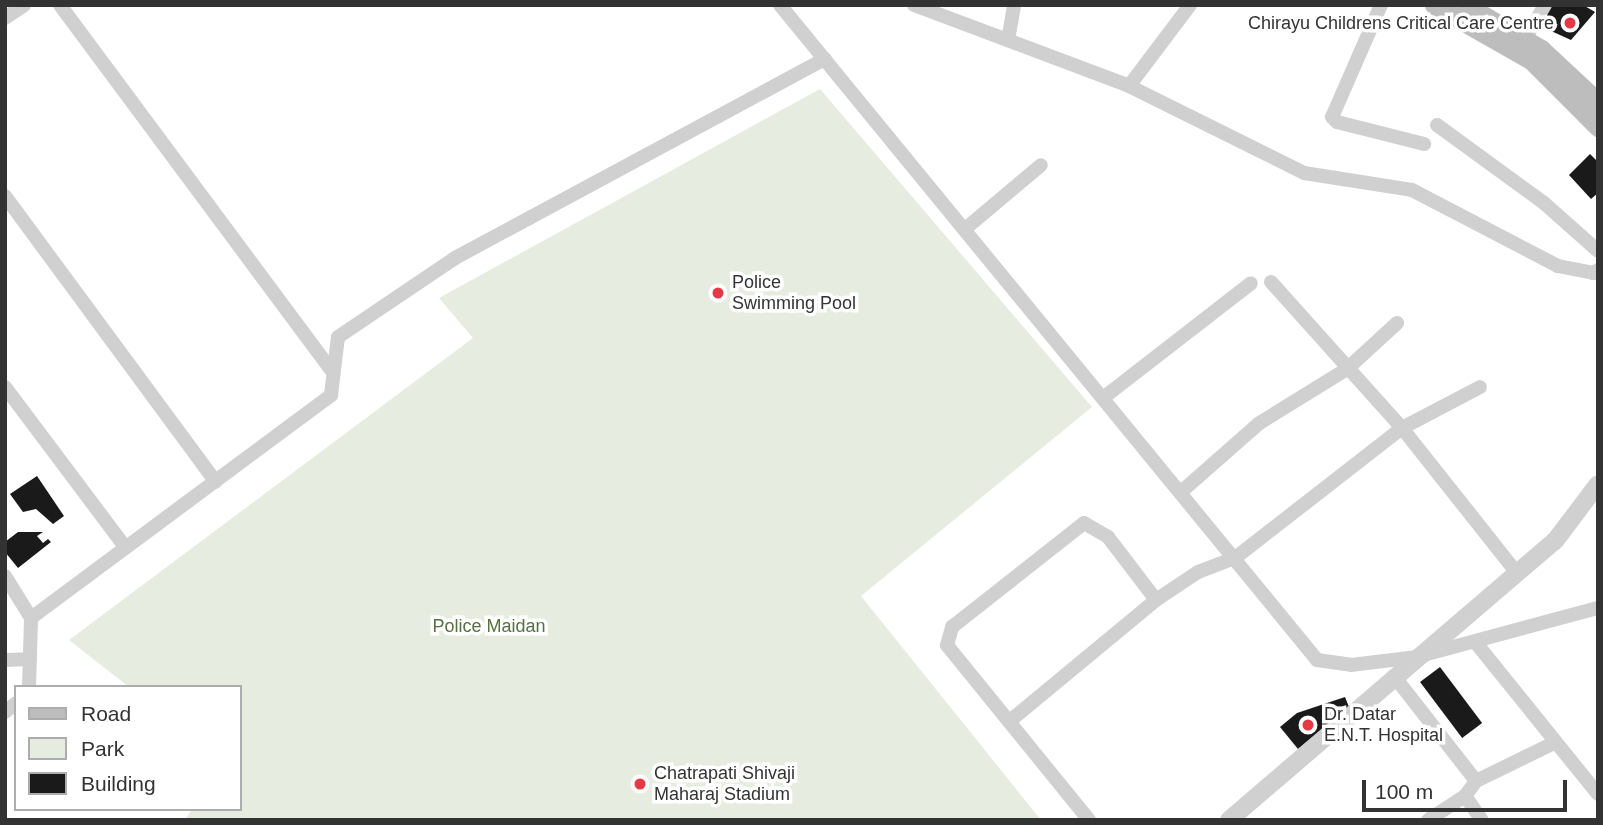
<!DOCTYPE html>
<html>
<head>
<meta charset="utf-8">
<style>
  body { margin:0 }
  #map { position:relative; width:1603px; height:825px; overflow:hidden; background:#fff; font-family:Helvetica,sans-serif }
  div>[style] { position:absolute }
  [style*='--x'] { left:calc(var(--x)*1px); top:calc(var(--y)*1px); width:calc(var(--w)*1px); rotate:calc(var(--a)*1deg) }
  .green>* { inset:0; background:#e6ecdf }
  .building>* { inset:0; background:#1a1a1a; transform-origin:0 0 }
  .minor>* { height:14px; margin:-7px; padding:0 7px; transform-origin:7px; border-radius:7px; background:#d0d0d0 }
  .tertiary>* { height:18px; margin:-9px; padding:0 9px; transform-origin:9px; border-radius:9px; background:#d0d0d0 }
  .secondary>* { height:19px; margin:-9.5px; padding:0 9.5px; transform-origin:9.5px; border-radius:9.5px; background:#bdbdbd }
  .dots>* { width:19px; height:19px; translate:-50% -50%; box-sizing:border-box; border:4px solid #fff; border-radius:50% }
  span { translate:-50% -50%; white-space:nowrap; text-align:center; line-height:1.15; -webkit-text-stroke:7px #fff; paint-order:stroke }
  .poi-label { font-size:18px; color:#333 }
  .right { translate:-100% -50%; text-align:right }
  .left { translate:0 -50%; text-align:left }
  .park-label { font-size:18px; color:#56703f }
  .frame { position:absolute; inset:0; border:7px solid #333; pointer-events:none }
  .legend { position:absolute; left:14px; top:685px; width:228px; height:126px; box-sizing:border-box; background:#fff; border:2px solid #adadad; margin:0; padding:9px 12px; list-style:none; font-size:21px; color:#333 }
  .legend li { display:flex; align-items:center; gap:14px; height:35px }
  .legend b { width:35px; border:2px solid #adadad }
  .scale { position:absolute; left:1362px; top:780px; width:205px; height:32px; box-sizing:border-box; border:4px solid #333; border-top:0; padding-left:9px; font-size:21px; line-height:24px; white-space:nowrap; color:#333; -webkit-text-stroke:5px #fff; paint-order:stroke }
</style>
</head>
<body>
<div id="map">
  <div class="green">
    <i style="clip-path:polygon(820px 89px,1092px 407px,861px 596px,1041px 820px,185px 820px,192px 809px,240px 809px,240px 687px,129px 687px,69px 640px,473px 338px,439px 298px)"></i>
  </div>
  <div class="building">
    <i style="clip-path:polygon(1551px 5px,1583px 5px,1595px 12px,1571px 40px,1540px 26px)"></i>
    <i style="clip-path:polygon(1590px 154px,1598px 162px,1598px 193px,1591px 199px,1569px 175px)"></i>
    <i style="clip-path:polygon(37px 476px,64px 516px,53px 524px,36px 509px,23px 512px,10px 494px)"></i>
    <i style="clip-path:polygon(18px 532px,43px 532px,37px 536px,43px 543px,48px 539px,51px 542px,18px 568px,5px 552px,5px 542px)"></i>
    <i style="left:1440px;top:667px;width:70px;height:25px;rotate:53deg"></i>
    <i style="clip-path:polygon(1345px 697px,1349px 707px,1298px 749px,1280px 727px,1297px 713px)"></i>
  </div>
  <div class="minor">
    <i style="--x:60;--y:5;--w:458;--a:53.4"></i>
    <i style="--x:780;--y:5;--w:847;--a:50.65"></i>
    <i style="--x:1317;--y:660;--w:34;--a:8"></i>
    <i style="--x:1351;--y:665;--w:65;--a:-7"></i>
    <i style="--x:1416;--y:657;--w:188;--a:-15.1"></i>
    <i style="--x:914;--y:5;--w:230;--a:20.6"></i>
    <i style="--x:1129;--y:86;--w:195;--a:26.4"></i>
    <i style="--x:1304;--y:173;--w:109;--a:8.9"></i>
    <i style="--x:1412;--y:190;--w:165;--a:27.5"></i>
    <i style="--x:1558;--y:266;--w:36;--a:11"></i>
    <i style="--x:1593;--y:273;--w:6;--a:-31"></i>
    <i style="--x:1381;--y:5;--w:122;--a:113.6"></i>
    <i style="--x:1332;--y:117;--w:7;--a:45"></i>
    <i style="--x:1337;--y:122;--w:90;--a:14.2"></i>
    <i style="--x:5;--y:18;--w:23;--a:-34"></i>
    <i style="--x:1008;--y:40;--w:36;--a:-80"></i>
    <i style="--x:1521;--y:46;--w:48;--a:-59.7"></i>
    <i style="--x:1129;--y:86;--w:101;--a:-53"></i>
    <i style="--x:1437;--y:125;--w:132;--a:36.1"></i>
    <i style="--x:1544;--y:203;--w:72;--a:41.6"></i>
    <i style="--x:5;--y:196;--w:355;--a:53.6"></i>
    <i style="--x:965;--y:229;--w:99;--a:-40.1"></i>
    <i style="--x:1271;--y:282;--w:196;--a:48.1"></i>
    <i style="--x:1402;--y:428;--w:185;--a:51.6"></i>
    <i style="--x:5;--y:387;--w:201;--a:53.1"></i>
    <i style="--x:1103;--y:398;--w:187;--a:-37.8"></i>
    <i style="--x:1181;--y:492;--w:103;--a:-41.4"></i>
    <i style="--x:1258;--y:424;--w:105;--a:-31.7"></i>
    <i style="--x:1347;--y:369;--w:68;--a:-42.6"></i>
    <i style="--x:5;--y:576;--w:49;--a:58.2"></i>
    <i style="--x:1476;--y:643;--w:194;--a:51.1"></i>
    <i style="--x:5;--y:660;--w:25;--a:-2"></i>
    <i style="--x:1394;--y:676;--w:133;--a:52"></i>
    <i style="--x:1476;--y:781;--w:19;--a:126"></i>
    <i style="--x:1465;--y:796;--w:29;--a:55"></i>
    <i style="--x:29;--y:687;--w:69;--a:-88.3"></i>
    <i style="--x:31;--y:618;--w:374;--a:-36.6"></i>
    <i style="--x:331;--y:395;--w:58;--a:-83.1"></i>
    <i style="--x:338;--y:337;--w:141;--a:-34"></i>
    <i style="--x:455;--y:258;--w:420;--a:-28.3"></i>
    <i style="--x:5;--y:712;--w:14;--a:-39"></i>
    <i style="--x:1011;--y:720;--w:188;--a:-39.6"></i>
    <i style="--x:1156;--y:600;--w:50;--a:-33.7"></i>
    <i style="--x:1198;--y:572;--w:40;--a:-21"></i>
    <i style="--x:1235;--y:558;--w:212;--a:-37.9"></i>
    <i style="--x:1402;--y:428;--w:88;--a:-27.7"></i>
    <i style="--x:1476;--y:781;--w:87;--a:-26"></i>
    <i style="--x:1089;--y:820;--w:225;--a:-129.1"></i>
    <i style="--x:947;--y:645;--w:19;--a:-74"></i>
    <i style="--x:952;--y:627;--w:168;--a:-38.2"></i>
    <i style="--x:1084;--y:523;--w:28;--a:30"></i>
    <i style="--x:1108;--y:537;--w:79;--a:52.7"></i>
    <i style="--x:1428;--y:820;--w:44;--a:-33"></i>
  </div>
  <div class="tertiary">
    <i style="--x:1229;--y:820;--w:429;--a:-40.6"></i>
    <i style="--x:1555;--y:541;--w:71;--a:-53"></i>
  </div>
  <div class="secondary">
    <i style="--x:1434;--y:5;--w:112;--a:29.6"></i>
    <i style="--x:1531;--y:60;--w:95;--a:45"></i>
    <i style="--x:1466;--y:5;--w:87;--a:30.4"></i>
    <i style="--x:1541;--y:49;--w:78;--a:42.9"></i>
  </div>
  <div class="dots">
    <i style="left:1570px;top:23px;background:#e63946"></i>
    <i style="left:718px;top:293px;background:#e63946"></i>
    <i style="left:1308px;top:725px;background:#e63946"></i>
    <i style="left:640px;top:784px;background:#e63946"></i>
  </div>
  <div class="poi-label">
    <span class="right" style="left:1554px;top:23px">Chirayu Childrens Critical Care Centre</span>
    <span class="left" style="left:732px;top:293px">Police<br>Swimming Pool</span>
    <span class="left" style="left:1324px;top:725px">Dr. Datar<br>E.N.T. Hospital</span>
    <span class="left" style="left:654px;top:784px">Chatrapati Shivaji<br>Maharaj Stadium</span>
  </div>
  <div class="park-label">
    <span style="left:489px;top:626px">Police Maidan</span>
  </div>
  <div class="frame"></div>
  <ul class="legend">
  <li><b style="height:9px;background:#bdbdbd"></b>Road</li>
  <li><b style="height:19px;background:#e6ecdf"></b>Park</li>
  <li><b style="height:19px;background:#1a1a1a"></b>Building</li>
  </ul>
  <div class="scale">100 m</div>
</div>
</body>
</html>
